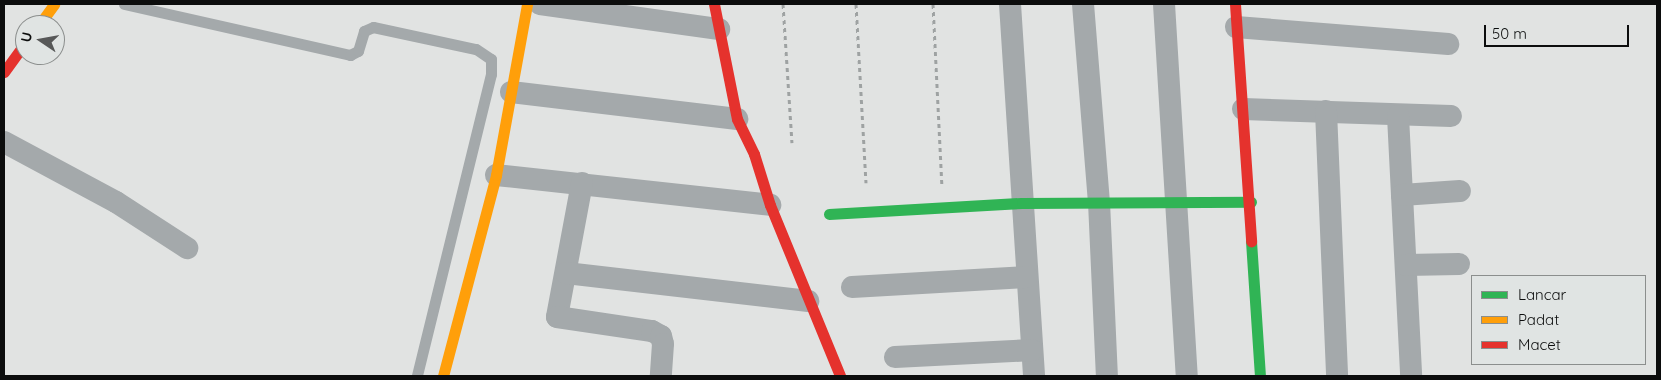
<!DOCTYPE html>
<html>
<head>
<meta charset="utf-8">
<style>
  body { margin:0 }
  #map { position:relative; width:1661px; height:380px; overflow:hidden; background:#e1e3e2; font-family:Quicksand,sans-serif }
  div>[style] { position:absolute }
  [style*='--x'] { left:calc(var(--x)*1px); top:calc(var(--y)*1px); width:calc(var(--w)*1px); rotate:calc(var(--a)*1deg) }
  .path>* { height:3px; margin-top:-1.5px; transform-origin:0; background:repeating-linear-gradient(90deg,#9ea2a2 0 4px,transparent 0 8px) }
  .lane>* { height:11px; margin:-5.5px; padding:0 5.5px; transform-origin:5.5px; border-radius:5.5px; background:#a4a9ab }
  .street>* { height:22px; margin:-11px; padding:0 11px; transform-origin:11px; border-radius:11px; background:#a4a9ab }
  .fast>* { height:11px; margin:-5.5px; padding:0 5.5px; transform-origin:5.5px; border-radius:5.5px; background:#30b455 }
  .slow>* { height:11px; margin:-5.5px; padding:0 5.5px; transform-origin:5.5px; border-radius:5.5px; background:#ff9f0a }
  .jam>* { height:11px; margin:-5.5px; padding:0 5.5px; transform-origin:5.5px; border-radius:5.5px; background:#e5322d }
  span { translate:-50% -50%; white-space:nowrap; text-align:center; line-height:1.15; -webkit-text-stroke:4px #e0e4e3; paint-order:stroke }
  .frame { position:absolute; inset:0; border:5px solid #0c0d0d; pointer-events:none }
  .legend { position:absolute; left:1471px; top:275px; width:175px; height:90px; box-sizing:border-box; background:#e0e4e3; border:1px solid #8b8e8d; margin:0; padding:6px 9px; list-style:none; font-size:15px; color:#0c0d0d }
  .legend li { display:flex; align-items:center; gap:10px; height:25px }
  .legend b { width:25px; border:1px solid #8b8e8d }
  .north { position:absolute; left:15px; top:15px; width:50px; height:50px; box-sizing:border-box; background:#e0e4e3; border:1px solid #8b8e8d; border-radius:50%; rotate:282deg; font-size:14px; font-weight:700; line-height:20px; text-align:center; color:#0c0d0d }
  .north::after { content:''; display:block; margin:auto; width:18px; height:22px; background:#575858; clip-path:polygon(50% 0,100% 100%,50% 72%,0 100%) }
  .scale { position:absolute; left:1484px; top:25px; width:145px; height:22px; box-sizing:border-box; border:2px solid #0c0d0d; border-top:0; padding-left:6px; font-size:15px; line-height:18px; white-space:nowrap; color:#0c0d0d; -webkit-text-stroke:4px #e0e4e3; paint-order:stroke }
</style>
</head>
<body>
<div id="map">
  <div class="path">
    <i style="--x:783;--y:4;--w:139;--a:86.3"></i>
    <i style="--x:856;--y:4;--w:179;--a:86.8"></i>
    <i style="--x:933;--y:4;--w:182;--a:87.2"></i>
  </div>
  <div class="lane">
    <i style="--x:124;--y:4;--w:232;--a:12.7"></i>
    <i style="--x:350;--y:55;--w:9;--a:-27"></i>
    <i style="--x:358;--y:51;--w:21;--a:-73"></i>
    <i style="--x:364;--y:31;--w:10;--a:-24"></i>
    <i style="--x:373;--y:27;--w:105;--a:12.1"></i>
    <i style="--x:476;--y:49;--w:18;--a:34"></i>
    <i style="--x:491;--y:59;--w:15;--a:90"></i>
    <i style="--x:491;--y:74;--w:311;--a:103.8"></i>
  </div>
  <div class="street">
    <i style="--x:540;--y:4;--w:181;--a:8"></i>
    <i style="--x:1010;--y:4;--w:373;--a:86.3"></i>
    <i style="--x:1083;--y:4;--w:199;--a:85.4"></i>
    <i style="--x:1099;--y:202;--w:174;--a:87.4"></i>
    <i style="--x:1164;--y:4;--w:373;--a:86.5"></i>
    <i style="--x:1236;--y:27;--w:213;--a:4.6"></i>
    <i style="--x:511;--y:92;--w:228;--a:6.8"></i>
    <i style="--x:1243;--y:109;--w:208;--a:1.9"></i>
    <i style="--x:1326;--y:111;--w:265;--a:87.6"></i>
    <i style="--x:1398;--y:116;--w:260;--a:87.1"></i>
    <i style="--x:4;--y:142;--w:127;--a:28.2"></i>
    <i style="--x:116;--y:202;--w:85;--a:32.9"></i>
    <i style="--x:496;--y:175;--w:276;--a:6.2"></i>
    <i style="--x:582;--y:183;--w:136;--a:100.6"></i>
    <i style="--x:557;--y:317;--w:96;--a:8.4"></i>
    <i style="--x:652;--y:331;--w:10;--a:29"></i>
    <i style="--x:661;--y:336;--w:8;--a:76"></i>
    <i style="--x:663;--y:344;--w:32;--a:94"></i>
    <i style="--x:1402;--y:195;--w:58;--a:-3.9"></i>
    <i style="--x:1406;--y:265;--w:53;--a:-1.1"></i>
    <i style="--x:566;--y:273;--w:244;--a:6.6"></i>
    <i style="--x:852;--y:287;--w:175;--a:-3.3"></i>
    <i style="--x:895;--y:357;--w:137;--a:-2.9"></i>
  </div>
  <div class="fast">
    <i style="--x:829;--y:214;--w:193;--a:-3.3"></i>
    <i style="--x:1022;--y:203;--w:229;--a:-0.3"></i>
    <i style="--x:1251;--y:241;--w:135;--a:86.2"></i>
  </div>
  <div class="slow">
    <i style="--x:39;--y:25;--w:26;--a:-54"></i>
    <i style="--x:443;--y:376;--w:208;--a:-75.2"></i>
    <i style="--x:496;--y:175;--w:174;--a:-79.7"></i>
  </div>
  <div class="jam">
    <i style="--x:714;--y:4;--w:117;--a:78.7"></i>
    <i style="--x:737;--y:119;--w:39;--a:64"></i>
    <i style="--x:754;--y:154;--w:53;--a:72.6"></i>
    <i style="--x:770;--y:205;--w:185;--a:67.7"></i>
    <i style="--x:1235;--y:4;--w:238;--a:86.1"></i>
    <i style="--x:4;--y:72;--w:36;--a:-54"></i>
  </div>
  <div class="frame"></div>
  <ul class="legend">
  <li><b style="height:6px;background:#30b455"></b>Lancar</li>
  <li><b style="height:6px;background:#ff9f0a"></b>Padat</li>
  <li><b style="height:6px;background:#e5322d"></b>Macet</li>
  </ul>
  <div class="north">U</div>
  <div class="scale">50 m</div>
</div>
</body>
</html>
